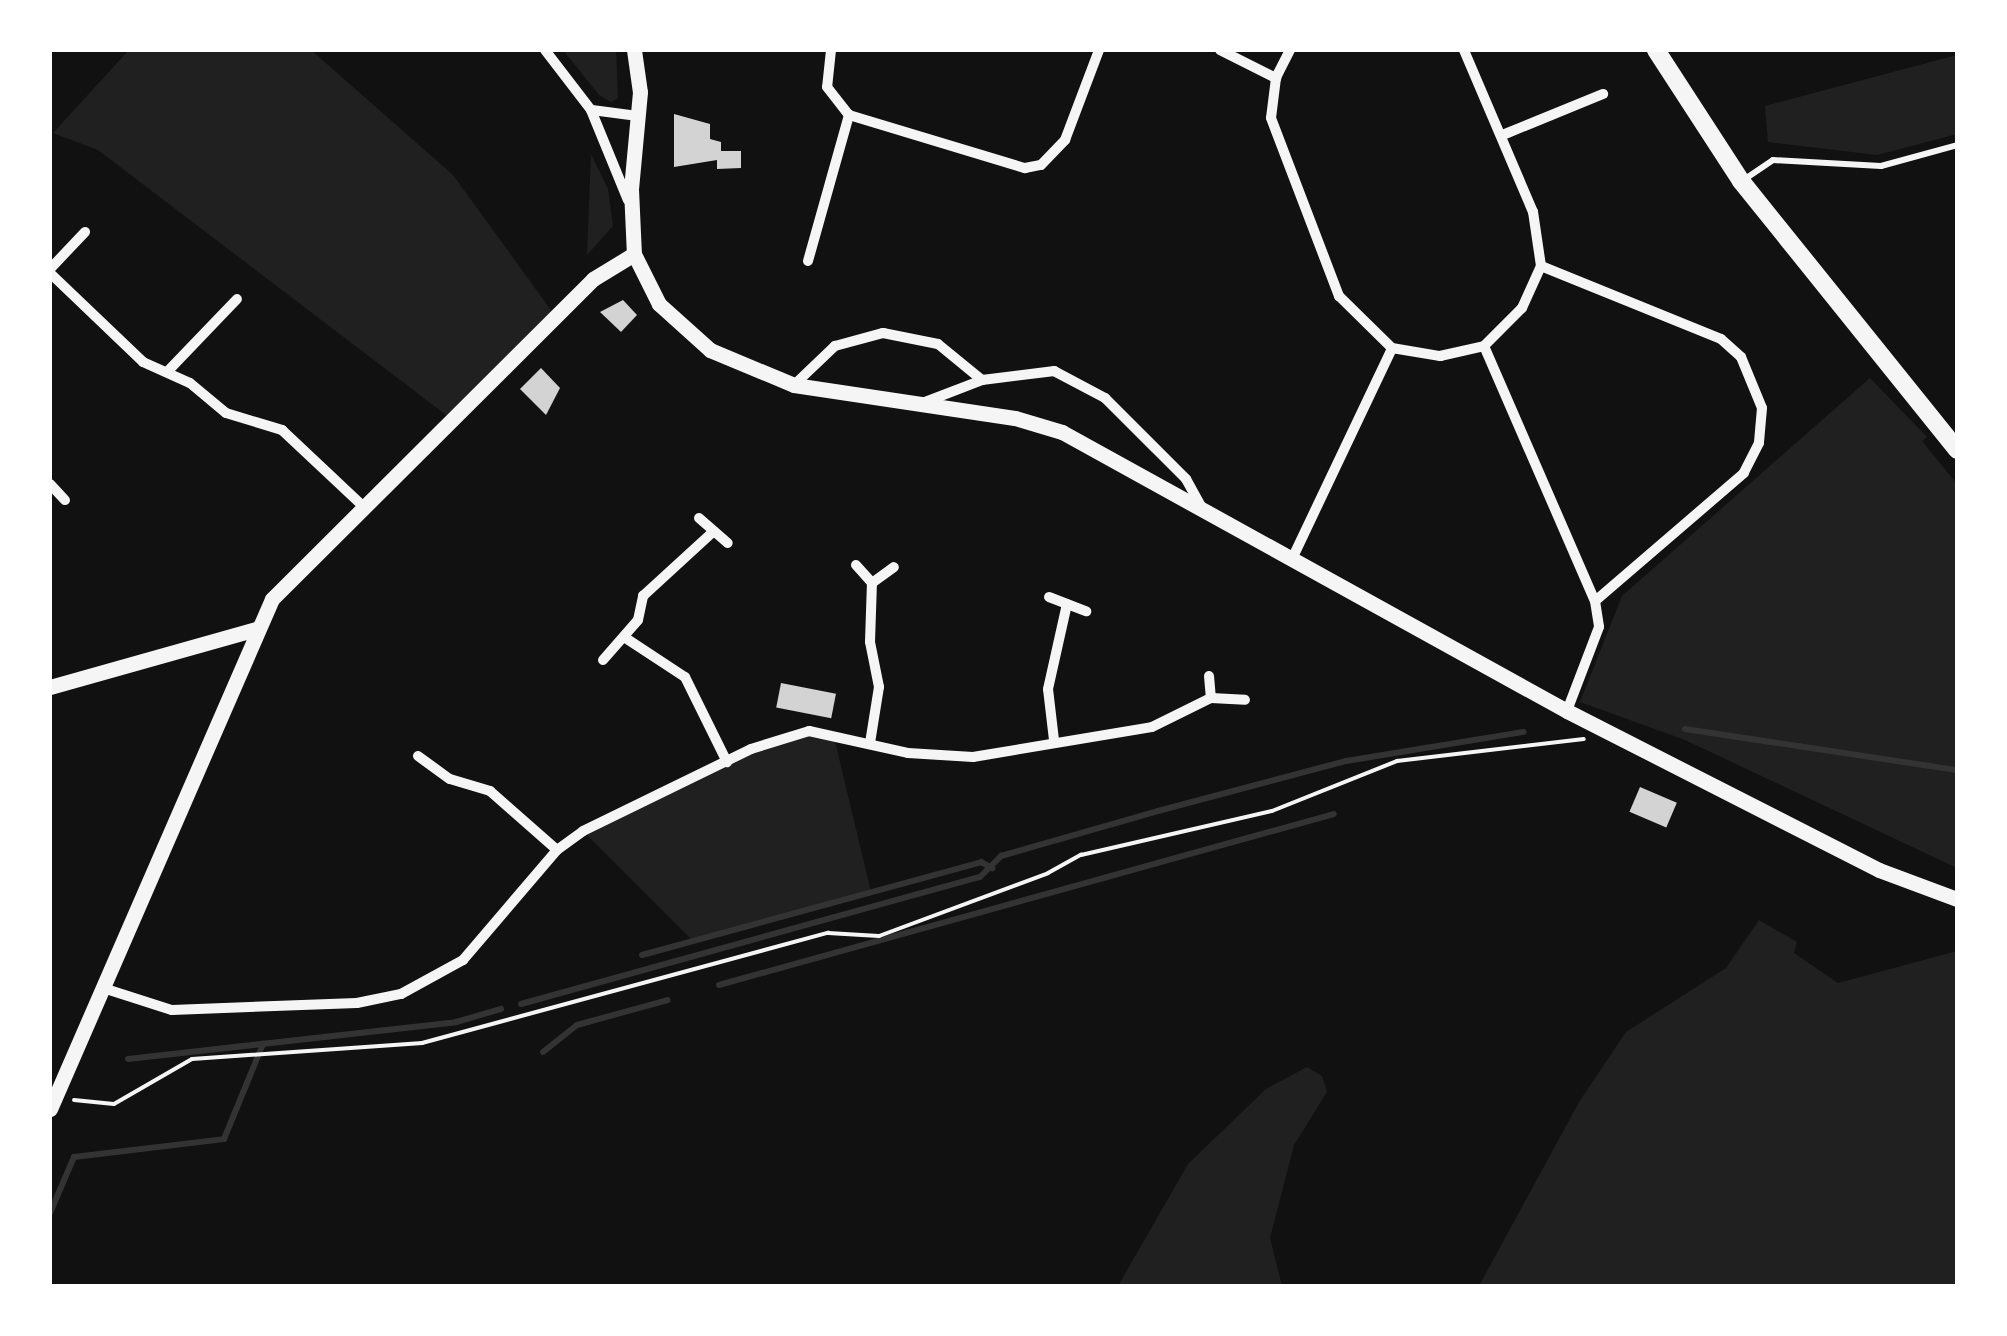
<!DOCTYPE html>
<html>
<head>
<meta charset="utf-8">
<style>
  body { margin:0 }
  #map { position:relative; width:2007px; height:1336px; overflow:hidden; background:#111; font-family:Rubik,sans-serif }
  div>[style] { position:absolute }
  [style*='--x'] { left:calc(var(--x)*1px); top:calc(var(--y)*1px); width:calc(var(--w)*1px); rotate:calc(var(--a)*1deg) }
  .green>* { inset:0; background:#202020 }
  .stream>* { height:6px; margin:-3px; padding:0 3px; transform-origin:3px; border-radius:3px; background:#333 }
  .building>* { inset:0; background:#d3d3d3; transform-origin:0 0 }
  .path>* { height:4px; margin:-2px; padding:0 2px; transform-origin:2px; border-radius:2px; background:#f5f5f5 }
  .service>* { height:6px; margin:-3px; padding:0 3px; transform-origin:3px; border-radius:3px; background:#f5f5f5 }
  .minor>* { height:10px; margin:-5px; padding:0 5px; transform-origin:5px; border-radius:5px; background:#f5f5f5 }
  .tertiary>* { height:15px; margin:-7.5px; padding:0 7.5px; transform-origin:7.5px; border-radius:7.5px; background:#f5f5f5 }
  .primary>* { height:18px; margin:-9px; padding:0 9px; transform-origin:9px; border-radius:9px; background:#f5f5f5 }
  span { translate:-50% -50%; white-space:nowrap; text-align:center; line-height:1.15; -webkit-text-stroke:8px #fff; paint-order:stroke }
  .frame { position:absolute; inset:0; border:52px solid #fff; pointer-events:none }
</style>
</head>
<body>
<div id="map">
  <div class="green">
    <i style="clip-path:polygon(129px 50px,311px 50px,453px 175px,556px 317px,450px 418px,98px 150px,53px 133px)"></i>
    <i style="clip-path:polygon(563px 50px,616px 50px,618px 98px,611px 102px,599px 95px)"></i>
    <i style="clip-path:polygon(1957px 55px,1957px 134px,1877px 155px,1768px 142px,1765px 106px)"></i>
    <i style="clip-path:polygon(591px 154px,608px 189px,613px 226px,587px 255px)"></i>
    <i style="clip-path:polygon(1870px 378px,1927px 437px,1922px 441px,1957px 484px,1957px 868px,1685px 740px,1580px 702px,1622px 596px)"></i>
    <i style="clip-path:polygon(809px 731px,834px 737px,871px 892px,693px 941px,583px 831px,727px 762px)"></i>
    <i style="clip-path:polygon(1759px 920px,1797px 942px,1794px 953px,1838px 983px,1957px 951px,1957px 1286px,1479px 1286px,1579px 1102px,1626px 1032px,1726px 968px)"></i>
    <i style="clip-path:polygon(1307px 1067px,1322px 1076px,1327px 1092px,1294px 1145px,1270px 1238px,1282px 1286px,1118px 1286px,1188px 1164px,1266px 1089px)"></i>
  </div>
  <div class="stream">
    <i style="--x:1685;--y:729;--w:275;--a:8.6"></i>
    <i style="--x:642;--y:955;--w:352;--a:-15.3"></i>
    <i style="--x:981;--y:862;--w:13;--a:29"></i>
    <i style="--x:719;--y:985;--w:638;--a:-15.54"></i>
    <i style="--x:521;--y:1004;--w:476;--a:-15.5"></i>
    <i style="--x:980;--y:877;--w:30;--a:-45"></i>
    <i style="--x:1001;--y:856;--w:163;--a:-16"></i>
    <i style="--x:1158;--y:811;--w:195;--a:-14.9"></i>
    <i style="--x:1346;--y:761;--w:180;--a:-9.3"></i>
    <i style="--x:543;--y:1052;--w:43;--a:-38.5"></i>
    <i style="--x:577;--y:1025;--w:94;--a:-15.4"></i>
    <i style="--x:128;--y:1059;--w:330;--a:-6.4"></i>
    <i style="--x:456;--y:1022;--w:47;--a:-16.1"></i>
    <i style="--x:50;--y:1213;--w:61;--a:-66.8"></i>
    <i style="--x:74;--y:1157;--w:151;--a:-6.8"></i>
    <i style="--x:224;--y:1139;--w:103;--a:-67.7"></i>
  </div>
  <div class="building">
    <i style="clip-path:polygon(674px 114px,710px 124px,710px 139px,721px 142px,721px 151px,741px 151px,741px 168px,717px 169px,717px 160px,674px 167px)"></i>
    <i style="clip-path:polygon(623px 300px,637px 315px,621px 332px,600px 312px)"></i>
    <i style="clip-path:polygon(541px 368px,560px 388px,546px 415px,520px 389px)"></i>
    <i style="left:781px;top:683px;width:56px;height:25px;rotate:11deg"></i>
    <i style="left:1640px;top:787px;width:40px;height:27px;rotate:23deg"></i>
  </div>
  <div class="path">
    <i style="--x:74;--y:1100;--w:40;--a:5.7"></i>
    <i style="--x:114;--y:1104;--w:90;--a:-30"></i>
    <i style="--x:192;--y:1059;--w:231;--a:-4"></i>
    <i style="--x:422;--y:1043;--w:421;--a:-15.2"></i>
    <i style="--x:828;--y:933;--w:51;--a:3.4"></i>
    <i style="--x:879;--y:936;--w:180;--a:-20.4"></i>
    <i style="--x:1048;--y:873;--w:38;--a:-29"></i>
    <i style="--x:1081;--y:855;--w:196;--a:-13"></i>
    <i style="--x:1272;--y:811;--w:135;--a:-21.8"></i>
    <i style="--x:1397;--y:761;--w:188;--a:-6.7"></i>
  </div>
  <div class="service">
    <i style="--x:1742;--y:181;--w:37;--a:-34"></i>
    <i style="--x:1773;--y:160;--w:108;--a:3.2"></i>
    <i style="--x:1881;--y:166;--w:79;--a:-15.4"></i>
  </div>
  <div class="minor">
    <i style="--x:545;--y:50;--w:76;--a:52.5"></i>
    <i style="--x:591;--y:110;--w:97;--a:67.7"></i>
    <i style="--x:831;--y:50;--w:37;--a:96"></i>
    <i style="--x:827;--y:87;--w:36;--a:52"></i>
    <i style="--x:849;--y:115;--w:184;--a:16.8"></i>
    <i style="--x:1025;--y:168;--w:16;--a:-11"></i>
    <i style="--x:1041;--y:165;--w:35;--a:-46"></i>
    <i style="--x:1065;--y:140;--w:96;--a:-69.3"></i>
    <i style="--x:1220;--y:50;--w:63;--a:26.6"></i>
    <i style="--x:1290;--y:50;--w:31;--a:117"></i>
    <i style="--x:1276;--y:78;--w:40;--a:97.1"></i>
    <i style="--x:1271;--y:118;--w:191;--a:69.1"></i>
    <i style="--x:1339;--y:296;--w:74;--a:44.5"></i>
    <i style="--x:1392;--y:348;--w:49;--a:9.5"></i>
    <i style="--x:1440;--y:356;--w:45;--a:-12.8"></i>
    <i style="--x:1484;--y:346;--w:54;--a:-45"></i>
    <i style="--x:1522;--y:308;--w:46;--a:-65.7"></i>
    <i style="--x:1541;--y:266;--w:55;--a:-98.4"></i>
    <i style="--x:1533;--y:212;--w:176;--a:-113.1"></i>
    <i style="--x:592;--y:110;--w:46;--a:7.4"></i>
    <i style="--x:1505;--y:134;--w:106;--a:-22.2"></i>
    <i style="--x:808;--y:261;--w:152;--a:-74.3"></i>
    <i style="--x:1541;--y:266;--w:194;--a:22.1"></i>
    <i style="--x:1721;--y:339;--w:27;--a:42"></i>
    <i style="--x:1741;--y:357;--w:55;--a:67.6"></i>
    <i style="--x:1762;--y:408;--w:35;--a:95"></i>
    <i style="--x:1759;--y:443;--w:34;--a:117"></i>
    <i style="--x:1744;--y:473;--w:196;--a:139.3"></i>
    <i style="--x:50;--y:269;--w:51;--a:-46.6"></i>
    <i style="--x:50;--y:273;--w:129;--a:43.7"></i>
    <i style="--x:143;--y:362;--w:51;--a:24.1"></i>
    <i style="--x:190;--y:383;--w:47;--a:39.8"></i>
    <i style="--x:226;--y:413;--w:59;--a:16.9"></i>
    <i style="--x:282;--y:430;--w:110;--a:43.2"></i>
    <i style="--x:1484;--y:346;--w:278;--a:66.5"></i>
    <i style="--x:1595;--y:601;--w:26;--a:81"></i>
    <i style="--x:1599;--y:627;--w:90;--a:110.9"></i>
    <i style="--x:167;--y:372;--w:101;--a:-46.2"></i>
    <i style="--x:794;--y:385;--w:57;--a:-43.6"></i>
    <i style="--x:835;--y:346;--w:50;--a:-15.2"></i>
    <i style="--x:883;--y:333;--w:56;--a:11.3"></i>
    <i style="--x:938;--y:344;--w:57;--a:39.3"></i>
    <i style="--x:925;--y:402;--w:61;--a:-21.1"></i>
    <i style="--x:982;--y:380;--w:73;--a:-7.1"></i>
    <i style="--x:1054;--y:371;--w:58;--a:27.9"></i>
    <i style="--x:1105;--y:398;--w:115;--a:45"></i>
    <i style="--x:1186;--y:479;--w:31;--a:61"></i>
    <i style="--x:50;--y:484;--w:22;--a:47"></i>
    <i style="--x:699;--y:518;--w:38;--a:41"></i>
    <i style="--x:1292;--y:559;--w:233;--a:-64.6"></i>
    <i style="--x:856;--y:565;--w:24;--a:48"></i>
    <i style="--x:872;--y:583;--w:27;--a:-36"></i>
    <i style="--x:1049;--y:597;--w:40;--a:21"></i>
    <i style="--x:624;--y:637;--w:73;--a:33.3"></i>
    <i style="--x:685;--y:677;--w:95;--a:63.7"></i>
    <i style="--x:603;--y:660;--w:53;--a:-48.8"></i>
    <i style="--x:638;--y:620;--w:25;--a:-78"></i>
    <i style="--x:643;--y:596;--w:96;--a:-42.5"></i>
    <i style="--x:1209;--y:676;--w:22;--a:85"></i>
    <i style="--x:1211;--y:698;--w:34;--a:3"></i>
    <i style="--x:1054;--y:740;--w:51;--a:-96.7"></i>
    <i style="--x:1048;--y:689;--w:87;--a:-77.4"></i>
    <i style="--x:870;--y:743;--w:57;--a:-80.9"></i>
    <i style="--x:879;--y:687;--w:46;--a:-101.3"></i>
    <i style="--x:870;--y:642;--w:59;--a:-88.1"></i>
    <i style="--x:418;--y:756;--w:39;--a:36"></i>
    <i style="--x:450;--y:779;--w:42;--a:16.7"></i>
    <i style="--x:490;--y:791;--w:89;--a:41.4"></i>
    <i style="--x:103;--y:988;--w:72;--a:17.7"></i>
    <i style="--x:172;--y:1010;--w:185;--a:-2.2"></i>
    <i style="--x:357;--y:1003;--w:45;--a:-11.6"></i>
    <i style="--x:401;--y:994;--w:71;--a:-28.7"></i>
    <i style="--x:463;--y:960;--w:145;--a:-49.5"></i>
    <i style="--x:557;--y:850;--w:32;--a:-36"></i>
    <i style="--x:583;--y:831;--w:187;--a:-26"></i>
    <i style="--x:751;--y:749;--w:61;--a:-17.2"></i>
    <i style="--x:809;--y:731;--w:101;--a:12.5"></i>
    <i style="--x:908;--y:753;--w:65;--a:3.5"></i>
    <i style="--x:973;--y:757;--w:181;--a:-9.5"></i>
    <i style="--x:1152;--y:727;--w:66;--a:-26.2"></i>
  </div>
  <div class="tertiary">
    <i style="--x:634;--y:50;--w:42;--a:81.9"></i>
    <i style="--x:640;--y:92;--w:97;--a:95.3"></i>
    <i style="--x:631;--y:189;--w:65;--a:87.4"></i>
    <i style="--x:634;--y:254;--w:56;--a:63.4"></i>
    <i style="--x:659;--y:304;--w:69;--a:42"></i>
    <i style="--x:710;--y:350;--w:91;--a:22.6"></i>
    <i style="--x:794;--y:385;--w:223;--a:8.5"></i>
    <i style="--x:1015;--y:418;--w:49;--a:16.6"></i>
    <i style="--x:1062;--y:432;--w:577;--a:28.92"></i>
    <i style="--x:1567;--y:711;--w:350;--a:27"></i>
    <i style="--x:1879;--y:870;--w:83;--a:20.4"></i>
    <i style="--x:50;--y:687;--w:214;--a:-15.7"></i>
    <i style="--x:50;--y:1109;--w:556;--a:-66.48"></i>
    <i style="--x:272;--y:599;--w:453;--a:-44.9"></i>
    <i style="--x:593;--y:279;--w:48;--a:-31.4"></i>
  </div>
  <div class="primary">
    <i style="--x:1656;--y:50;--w:156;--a:57"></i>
    <i style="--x:1741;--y:181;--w:345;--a:51.2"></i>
  </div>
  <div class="frame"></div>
</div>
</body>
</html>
